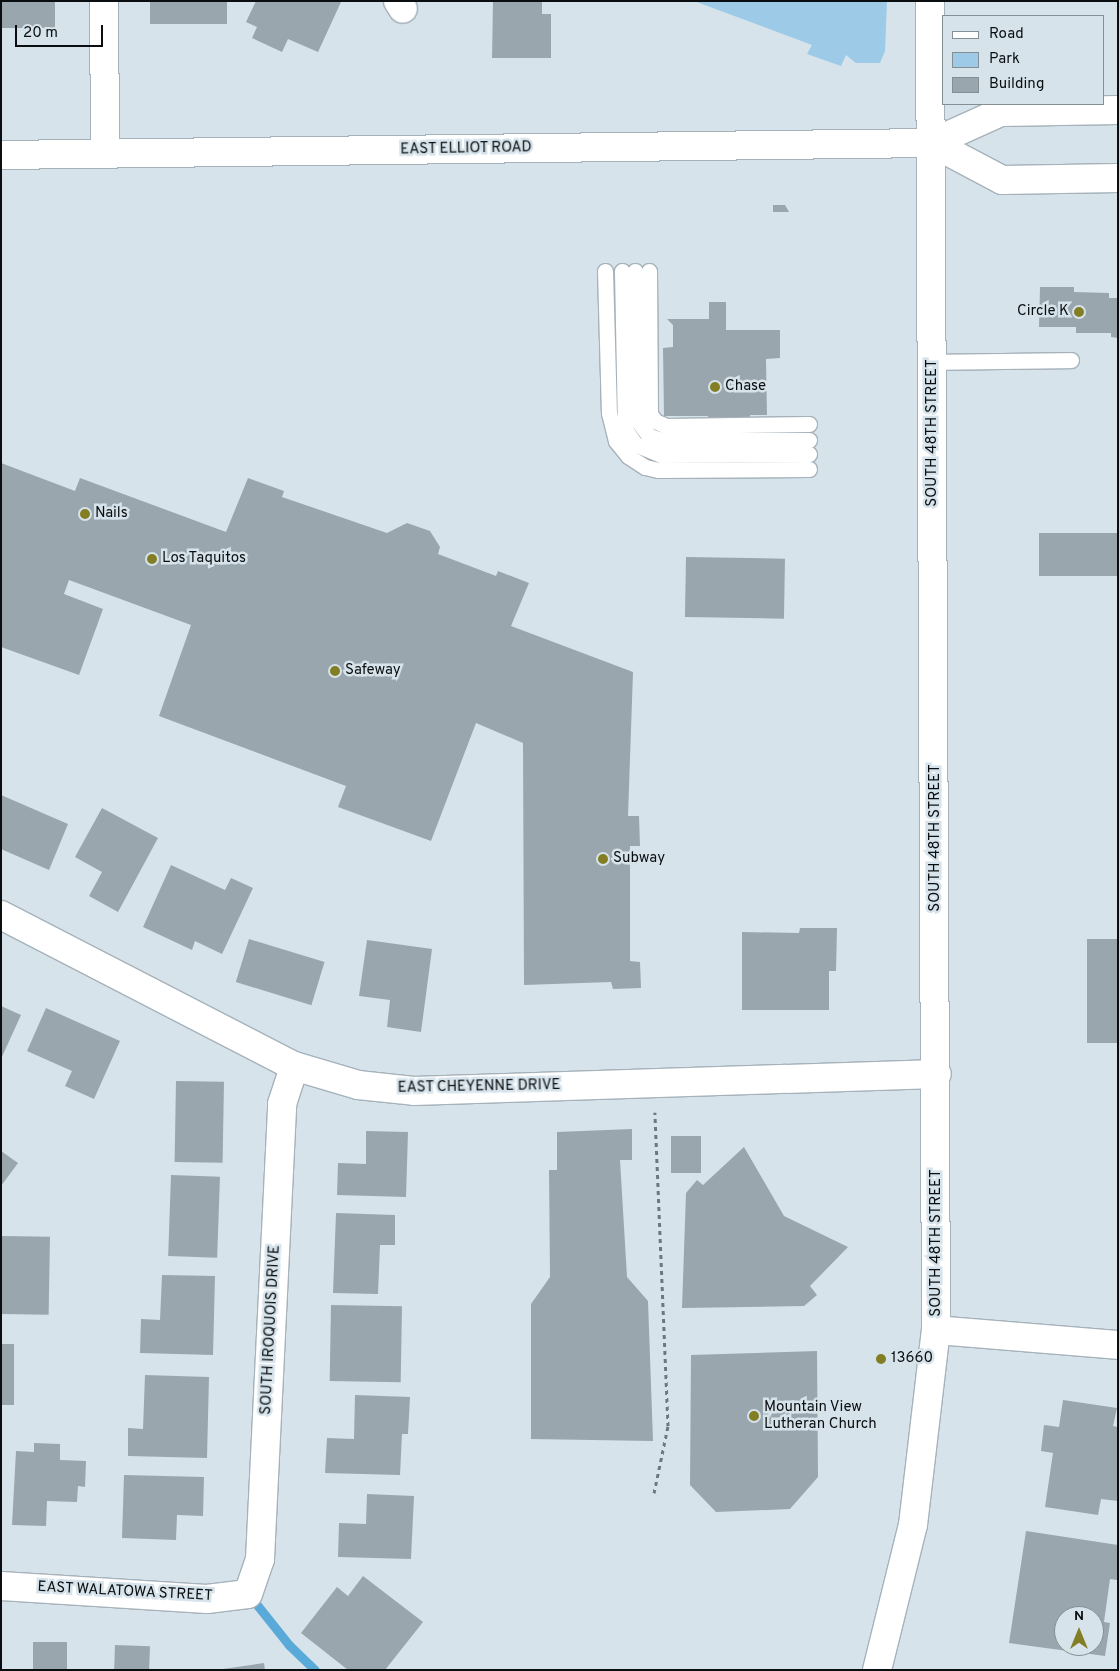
<!DOCTYPE html>
<html>
<head>
<meta charset="utf-8">
<style>
  body { margin:0 }
  #map { position:relative; width:1119px; height:1671px; overflow:hidden; background:#d6e3eb; font-family:Overpass,sans-serif }
  div>[style] { position:absolute }
  [style*='--x'] { left:calc(var(--x)*1px); top:calc(var(--y)*1px); width:calc(var(--w)*1px); rotate:calc(var(--a)*1deg) }
  .green>* { inset:0; background:#9dcae7 }
  .stream>* { height:9px; margin:-4.5px; padding:0 4.5px; transform-origin:4.5px; border-radius:4.5px; background:#59aad8 }
  .building>* { inset:0; background:#9aa6ad; transform-origin:0 0 }
  .path>* { height:3px; margin-top:-1.5px; transform-origin:0; background:repeating-linear-gradient(90deg,#6e777c 0 4px,transparent 0 8px) }
  .roads { filter:drop-shadow(1px 0 #a6b2ba) drop-shadow(-1px 0 #a6b2ba) drop-shadow(0 1px #a6b2ba) drop-shadow(0 -1px #a6b2ba) }
  .lane>* { height:15px; margin:-7.5px; padding:0 7.5px; transform-origin:7.5px; border-radius:7.5px; background:#fff }
  .street>* { height:28px; margin:-14px; padding:0 14px; transform-origin:14px; border-radius:14px; background:#fff }
  .secondary>* { height:28px; margin:-14px; padding:0 14px; transform-origin:14px; border-radius:14px; background:#fff }
  .dots>* { width:14px; height:14px; translate:-50% -50%; box-sizing:border-box; border:2px solid #d6e3eb; border-radius:50% }
  span { translate:-50% -50%; white-space:nowrap; text-align:center; line-height:1.15; -webkit-text-stroke:5px #d6e3eb; paint-order:stroke }
  .street-label { font-size:15px; color:#0a0e10 }
  .poi-label { font-size:15px; color:#0a0e10 }
  .right { translate:-100% -50%; text-align:right }
  .left { translate:0 -50%; text-align:left }
  .frame { position:absolute; inset:0; border:2px solid #0a0e10; pointer-events:none }
  .legend { position:absolute; left:942px; top:15px; width:162px; height:90px; box-sizing:border-box; background:#d6e3eb; border:1px solid #848e93; margin:0; padding:6px 9px; list-style:none; font-size:15px; color:#0a0e10 }
  .legend li { display:flex; align-items:center; gap:10px; height:25px }
  .legend b { width:25px; border:1px solid #848e93 }
  .north { position:absolute; left:1054px; top:1606px; width:50px; height:50px; box-sizing:border-box; background:#d6e3eb; border:1px solid #848e93; border-radius:50%; rotate:0deg; font-size:14px; font-weight:700; line-height:20px; text-align:center; color:#0a0e10 }
  .north::after { content:''; display:block; margin:auto; width:18px; height:22px; background:#837d24; clip-path:polygon(50% 0,100% 100%,50% 72%,0 100%) }
  .scale { position:absolute; left:15px; top:25px; width:88px; height:22px; box-sizing:border-box; border:2px solid #0a0e10; border-top:0; padding-left:6px; font-size:15px; line-height:18px; white-space:nowrap; color:#0a0e10; -webkit-text-stroke:4px #d6e3eb; paint-order:stroke }
</style>
</head>
<body>
<div id="map">
  <div class="green">
    <i style="clip-path:polygon(694px 1px,887px 1px,885px 51px,880px 63px,856px 63px,846px 55px,841px 66px,807px 54px,812px 45px)"></i>
  </div>
  <div class="stream">
    <i style="--x:250;--y:1596;--w:63;--a:51.5"></i>
    <i style="--x:289;--y:1645;--w:36;--a:44"></i>
  </div>
  <div class="building">
    <i style="left:1px;top:1px;width:54px;height:27px"></i>
    <i style="left:150px;top:1px;width:77px;height:23px"></i>
    <i style="clip-path:polygon(256px 1px,339px 1px,341px 2px,318px 52px,288px 39px,282px 52px,252px 38px,257px 27px,246px 22px)"></i>
    <i style="clip-path:polygon(493px 1px,542px 1px,542px 14px,551px 14px,551px 58px,492px 58px)"></i>
    <i style="clip-path:polygon(773px 205px,785px 205px,789px 212px,773px 212px)"></i>
    <i style="clip-path:polygon(1040px 287px,1074px 287px,1074px 292px,1109px 293px,1109px 298px,1118px 298px,1118px 338px,1111px 337px,1111px 333px,1076px 333px,1076px 327px,1039px 327px)"></i>
    <i style="clip-path:polygon(709px 302px,726px 302px,726px 330px,780px 330px,780px 358px,766px 359px,767px 415px,750px 415px,751px 464px,708px 464px,708px 416px,664px 416px,663px 348px,673px 347px,673px 325px,667px 319px,709px 319px)"></i>
    <i style="clip-path:polygon(1px 463px,75px 491px,80px 478px,226px 532px,248px 478px,284px 491px,282px 497px,387px 533px,407px 523px,430px 531px,440px 547px,438px 554px,496px 576px,498px 571px,529px 583px,511px 626px,633px 672px,628px 816px,639px 816px,640px 846px,630px 846px,630px 961px,640px 962px,641px 988px,613px 989px,611px 982px,524px 985px,523px 743px,476px 723px,431px 841px,338px 807px,346px 786px,159px 716px,191px 625px,69px 580px,64px 594px,103px 609px,79px 675px,1px 647px)"></i>
    <i style="left:1039px;top:533px;width:79px;height:43px"></i>
    <i style="left:686px;top:557px;width:99px;height:60px;rotate:1deg"></i>
    <i style="clip-path:polygon(1px 795px,68px 824px,49px 870px,1px 849px)"></i>
    <i style="clip-path:polygon(102px 808px,158px 838px,118px 912px,89px 896px,102px 872px,75px 857px)"></i>
    <i style="clip-path:polygon(171px 865px,225px 890px,231px 878px,253px 888px,222px 954px,195px 941px,192px 950px,143px 927px)"></i>
    <i style="clip-path:polygon(800px 928px,837px 928px,836px 971px,829px 971px,829px 1010px,742px 1010px,742px 932px,799px 933px)"></i>
    <i style="left:249px;top:939px;width:79px;height:45px;rotate:17deg"></i>
    <i style="left:1118px;top:939px;width:104px;height:31px;rotate:90deg"></i>
    <i style="clip-path:polygon(367px 940px,432px 949px,421px 1032px,387px 1027px,390px 1000px,359px 996px)"></i>
    <i style="clip-path:polygon(1px 1006px,21px 1015px,1px 1059px)"></i>
    <i style="clip-path:polygon(46px 1008px,120px 1041px,94px 1099px,65px 1086px,72px 1071px,27px 1051px)"></i>
    <i style="left:176px;top:1081px;width:48px;height:81px;rotate:1deg"></i>
    <i style="clip-path:polygon(632px 1129px,632px 1160px,620px 1160px,627px 1277px,648px 1301px,653px 1441px,531px 1439px,531px 1304px,550px 1277px,549px 1170px,557px 1170px,557px 1132px)"></i>
    <i style="clip-path:polygon(366px 1131px,408px 1132px,406px 1197px,337px 1195px,338px 1163px,366px 1164px)"></i>
    <i style="left:671px;top:1136px;width:30px;height:37px"></i>
    <i style="clip-path:polygon(744px 1147px,784px 1216px,848px 1247px,810px 1286px,817px 1295px,804px 1306px,682px 1308px,686px 1193px,697px 1180px,703px 1185px)"></i>
    <i style="clip-path:polygon(1px 1151px,18px 1163px,1px 1186px)"></i>
    <i style="left:171px;top:1175px;width:49px;height:81px;rotate:2deg"></i>
    <i style="clip-path:polygon(336px 1213px,395px 1215px,395px 1245px,380px 1245px,378px 1294px,333px 1293px)"></i>
    <i style="left:1px;top:1236px;width:49px;height:78px;rotate:1deg"></i>
    <i style="clip-path:polygon(162px 1275px,215px 1276px,213px 1355px,140px 1353px,141px 1319px,160px 1320px)"></i>
    <i style="left:331px;top:1305px;width:71px;height:76px;rotate:1deg"></i>
    <i style="left:1px;top:1344px;width:13px;height:61px"></i>
    <i style="clip-path:polygon(817px 1351px,818px 1477px,790px 1509px,716px 1512px,690px 1485px,691px 1355px)"></i>
    <i style="clip-path:polygon(145px 1375px,209px 1377px,207px 1458px,128px 1456px,128px 1428px,143px 1429px)"></i>
    <i style="clip-path:polygon(355px 1395px,410px 1397px,408px 1434px,402px 1434px,400px 1475px,325px 1473px,327px 1438px,354px 1439px)"></i>
    <i style="clip-path:polygon(1063px 1400px,1117px 1408px,1113px 1426px,1118px 1427px,1118px 1501px,1101px 1499px,1098px 1515px,1045px 1507px,1053px 1453px,1041px 1451px,1044px 1425px,1059px 1427px)"></i>
    <i style="clip-path:polygon(34px 1443px,60px 1444px,60px 1460px,86px 1461px,85px 1487px,78px 1486px,77px 1502px,47px 1501px,46px 1526px,12px 1525px,16px 1451px,34px 1452px)"></i>
    <i style="clip-path:polygon(124px 1475px,204px 1477px,203px 1516px,177px 1515px,176px 1540px,122px 1538px)"></i>
    <i style="clip-path:polygon(367px 1494px,414px 1496px,411px 1559px,338px 1557px,339px 1523px,366px 1524px)"></i>
    <i style="clip-path:polygon(evenodd,1026px 1531px,1118px 1545px,1117px 1580px,1110px 1579px,1104px 1622px,1110px 1623px,1105px 1656px,1009px 1643px,1026px 1531px,1064px 1616px,1094px 1616px,1094px 1646px,1064px 1646px,1064px 1616px)"></i>
    <i style="clip-path:polygon(363px 1576px,423px 1622px,385px 1670px,348px 1670px,301px 1633px,337px 1587px,348px 1596px)"></i>
    <i style="left:33px;top:1642px;width:34px;height:28px"></i>
    <i style="left:115px;top:1645px;width:35px;height:25px;rotate:2deg"></i>
    <i style="clip-path:polygon(264px 1663px,265px 1670px,223px 1670px,223px 1669px)"></i>
  </div>
  <div class="path">
    <i style="--x:654;--y:1493;--w:68;--a:-78.2"></i>
    <i style="--x:668;--y:1426;--w:314;--a:-92.4"></i>
  </div>
  <div class="roads">
    <div class="lane">
      <i style="--x:605;--y:271;--w:142;--a:88.4"></i>
      <i style="--x:609;--y:413;--w:29;--a:76"></i>
      <i style="--x:616;--y:441;--w:19;--a:51"></i>
      <i style="--x:628;--y:456;--w:20;--a:33"></i>
      <i style="--x:645;--y:467;--w:13;--a:13"></i>
      <i style="--x:658;--y:470;--w:151;--a:-0.4"></i>
      <i style="--x:622;--y:271;--w:158;--a:88.9"></i>
      <i style="--x:625;--y:429;--w:18;--a:56"></i>
      <i style="--x:635;--y:444;--w:28;--a:23"></i>
      <i style="--x:661;--y:455;--w:148;--a:-0.4"></i>
      <i style="--x:635;--y:271;--w:150;--a:88.9"></i>
      <i style="--x:638;--y:421;--w:19;--a:54"></i>
      <i style="--x:649;--y:436;--w:14;--a:17"></i>
      <i style="--x:662;--y:440;--w:147;--a:0"></i>
      <i style="--x:649;--y:271;--w:143;--a:89.6"></i>
      <i style="--x:650;--y:414;--w:9;--a:54"></i>
      <i style="--x:655;--y:421;--w:12;--a:24"></i>
      <i style="--x:666;--y:426;--w:143;--a:-0.8"></i>
      <i style="--x:933;--y:362;--w:138;--a:-0.8"></i>
    </div>
    <div class="street">
      <i style="--x:104;--y:1;--w:153;--a:89.6"></i>
      <i style="--x:398;--y:1;--w:9;--a:58"></i>
      <i style="--x:1;--y:915;--w:330;--a:27.3"></i>
      <i style="--x:294;--y:1066;--w:67;--a:16.5"></i>
      <i style="--x:358;--y:1085;--w:56;--a:6.1"></i>
      <i style="--x:414;--y:1091;--w:523;--a:-1.86"></i>
      <i style="--x:936;--y:1330;--w:183;--a:4.7"></i>
      <i style="--x:1;--y:1586;--w:206;--a:3.6"></i>
      <i style="--x:207;--y:1599;--w:41;--a:-7"></i>
      <i style="--x:248;--y:1594;--w:37;--a:-71"></i>
      <i style="--x:260;--y:1559;--w:456;--a:-87.2"></i>
      <i style="--x:282;--y:1104;--w:40;--a:-72"></i>
    </div>
    <div class="secondary">
      <i style="--x:932;--y:143;--w:79;--a:27.9"></i>
      <i style="--x:1002;--y:180;--w:116;--a:-1"></i>
      <i style="--x:1;--y:155;--w:931;--a:-0.74"></i>
      <i style="--x:932;--y:143;--w:76;--a:-24.2"></i>
      <i style="--x:1001;--y:112;--w:117;--a:-1"></i>
      <i style="--x:877;--y:1670;--w:149;--a:-76.1"></i>
      <i style="--x:913;--y:1525;--w:196;--a:-83.3"></i>
      <i style="--x:936;--y:1330;--w:1329;--a:-90.26"></i>
    </div>
  </div>
  <div class="dots">
    <i style="left:1079px;top:312px;background:#837d24"></i>
    <i style="left:715px;top:387px;background:#837d24"></i>
    <i style="left:85px;top:514px;background:#837d24"></i>
    <i style="left:152px;top:559px;background:#837d24"></i>
    <i style="left:335px;top:671px;background:#837d24"></i>
    <i style="left:603px;top:859px;background:#837d24"></i>
    <i style="left:881px;top:1359px;background:#837d24"></i>
    <i style="left:754px;top:1416px;background:#837d24"></i>
  </div>
  <div class="street-label">
    <span style="left:466px;top:149px;rotate:-1deg">EAST ELLIOT ROAD</span>
    <span style="left:933px;top:433px;rotate:-90deg">SOUTH 48TH STREET</span>
    <span style="left:936px;top:838px;rotate:-90deg">SOUTH 48TH STREET</span>
    <span style="left:479px;top:1087px;rotate:-1deg">EAST CHEYENNE DRIVE</span>
    <span style="left:937px;top:1243px;rotate:-90deg">SOUTH 48TH STREET</span>
    <span style="left:271px;top:1330px;rotate:-87deg">SOUTH IROQUOIS DRIVE</span>
    <span style="left:125px;top:1592px;rotate:3deg">EAST WALATOWA STREET</span>
  </div>
  <div class="poi-label">
    <span class="right" style="left:1069px;top:312px">Circle K</span>
    <span class="left" style="left:725px;top:387px">Chase</span>
    <span class="left" style="left:95px;top:514px">Nails</span>
    <span class="left" style="left:162px;top:559px">Los Taquitos</span>
    <span class="left" style="left:345px;top:671px">Safeway</span>
    <span class="left" style="left:613px;top:859px">Subway</span>
    <span class="left" style="left:891px;top:1359px">13660</span>
    <span class="left" style="left:764px;top:1416px">Mountain View<br>Lutheran Church</span>
  </div>
  <div class="frame"></div>
  <ul class="legend">
  <li><b style="height:6px;background:#fff"></b>Road</li>
  <li><b style="height:14px;background:#9dcae7"></b>Park</li>
  <li><b style="height:14px;background:#9aa6ad"></b>Building</li>
  </ul>
  <div class="north">N</div>
  <div class="scale">20 m</div>
</div>
</body>
</html>
